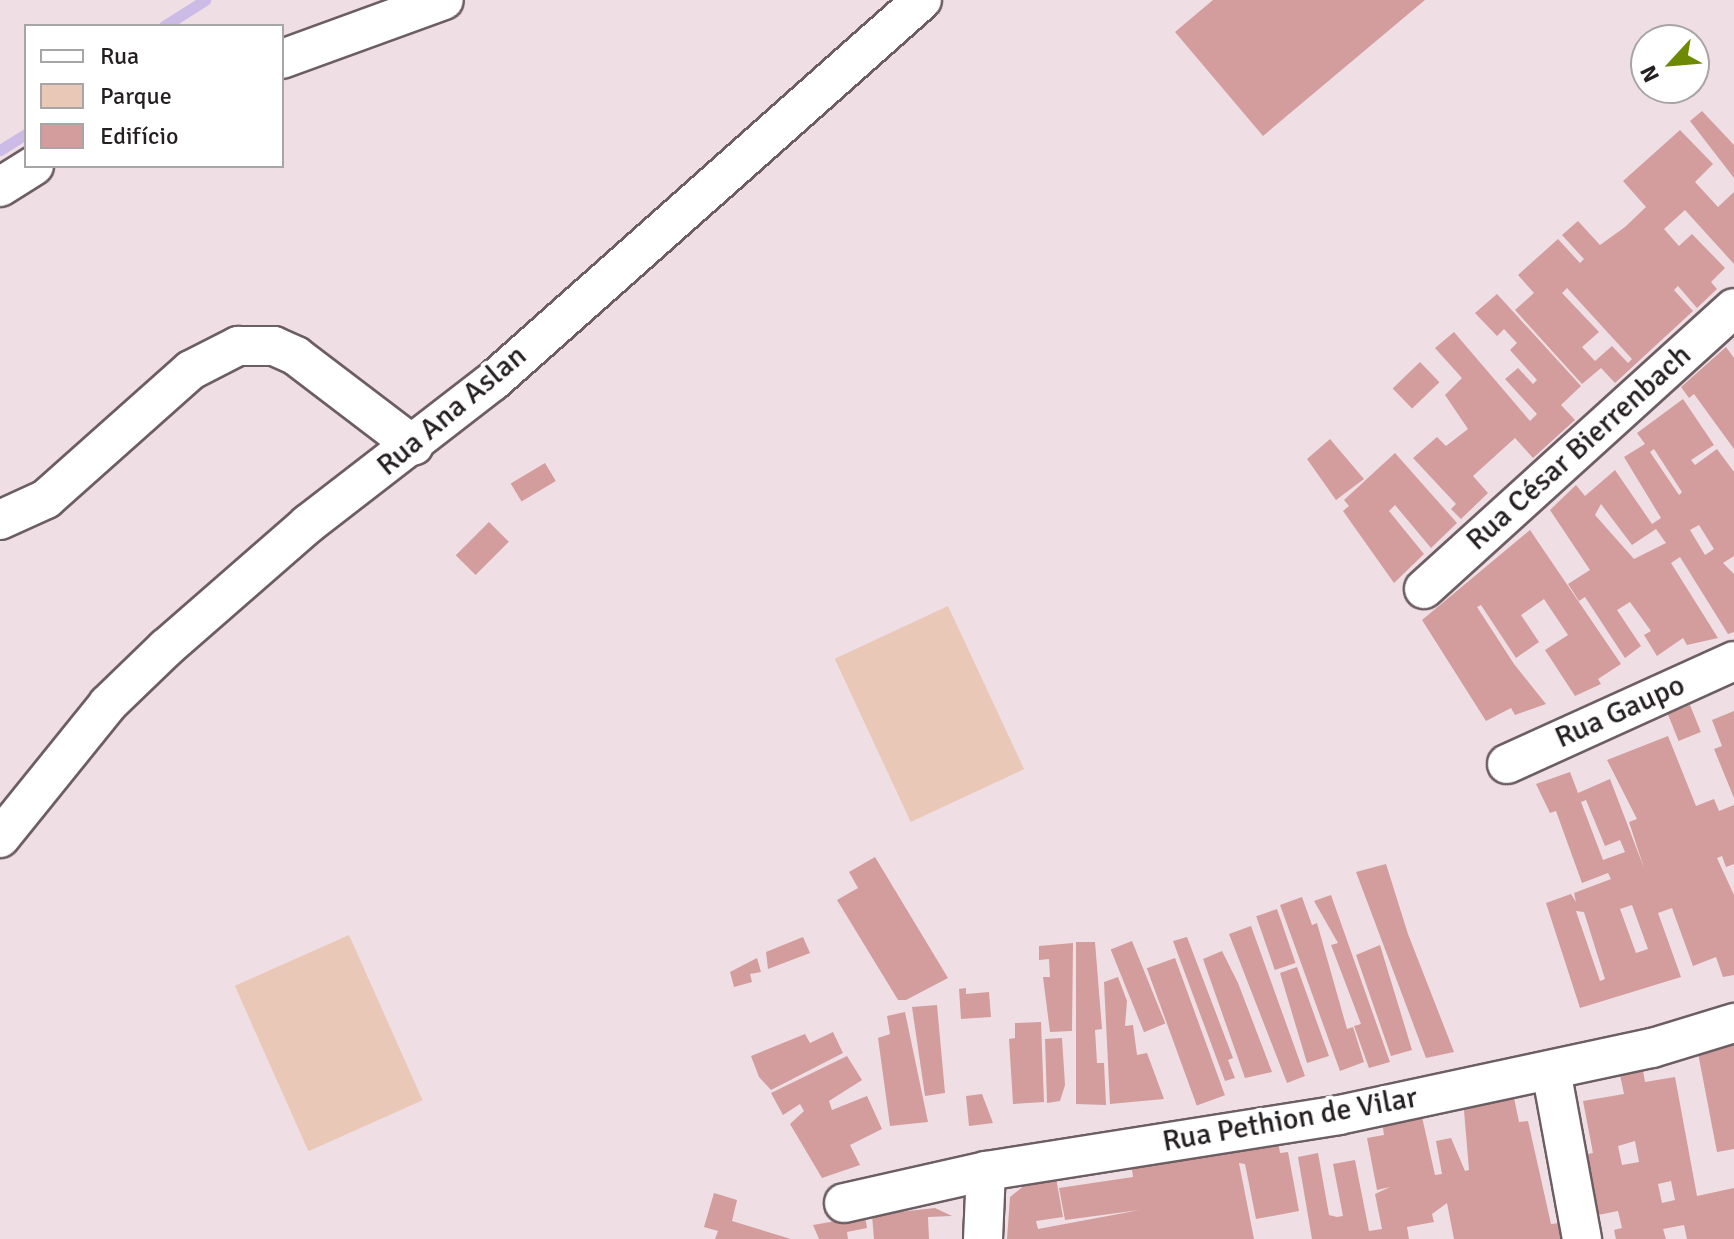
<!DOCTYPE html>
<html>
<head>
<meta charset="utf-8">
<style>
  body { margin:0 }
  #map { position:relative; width:1734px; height:1239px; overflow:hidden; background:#efdfe4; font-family:Signika,sans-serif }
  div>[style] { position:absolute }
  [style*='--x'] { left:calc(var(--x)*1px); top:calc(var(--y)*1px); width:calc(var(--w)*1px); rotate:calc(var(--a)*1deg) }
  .green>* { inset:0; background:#eac8b8; transform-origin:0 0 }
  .stream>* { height:11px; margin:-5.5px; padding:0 5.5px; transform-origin:5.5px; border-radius:5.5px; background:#ccbbe6 }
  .building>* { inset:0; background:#d29d9c; transform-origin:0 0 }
  .roads { filter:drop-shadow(2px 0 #6c5e63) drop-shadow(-2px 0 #6c5e63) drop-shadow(0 2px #6c5e63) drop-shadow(0 -2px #6c5e63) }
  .minor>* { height:38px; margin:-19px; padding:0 19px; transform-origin:19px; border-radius:19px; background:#fff }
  span { translate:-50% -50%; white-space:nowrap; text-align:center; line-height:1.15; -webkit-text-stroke:8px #fff; paint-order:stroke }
  .street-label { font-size:30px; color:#251f21 }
  .legend { position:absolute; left:24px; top:24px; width:260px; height:144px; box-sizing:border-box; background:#fff; border:2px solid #a8a5a6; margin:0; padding:10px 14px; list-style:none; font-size:24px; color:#251f21 }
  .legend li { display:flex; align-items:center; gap:16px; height:40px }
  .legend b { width:40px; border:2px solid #a8a5a6 }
  .north { position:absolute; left:1630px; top:24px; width:80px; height:80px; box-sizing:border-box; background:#fff; border:2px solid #a8a5a6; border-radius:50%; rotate:244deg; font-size:22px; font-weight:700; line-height:32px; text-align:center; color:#251f21 }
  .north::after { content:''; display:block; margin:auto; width:28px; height:36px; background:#6e8a03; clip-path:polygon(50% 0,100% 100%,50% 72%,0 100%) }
</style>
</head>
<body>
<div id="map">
  <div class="green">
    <i style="left:948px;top:606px;width:180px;height:125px;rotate:65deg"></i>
    <i style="left:349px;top:935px;width:181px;height:125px;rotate:66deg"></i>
  </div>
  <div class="stream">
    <i style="--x:164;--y:26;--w:49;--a:-32.4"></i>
    <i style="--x:0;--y:150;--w:31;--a:-32"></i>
  </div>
  <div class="building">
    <i style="clip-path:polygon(1213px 0,1425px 0,1263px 136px,1175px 32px)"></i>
    <i style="clip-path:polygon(1702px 111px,1734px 145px,1734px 178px,1690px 121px)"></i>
    <i style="clip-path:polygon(evenodd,1680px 130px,1713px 164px,1695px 182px,1718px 207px,1734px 192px,1734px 264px,1685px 210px,1664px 229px,1679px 246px,1692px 234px,1725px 268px,1711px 282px,1717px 289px,1697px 308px,1678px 286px,1674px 290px,1693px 311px,1615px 383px,1601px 368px,1582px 384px,1515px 310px,1534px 293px,1518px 275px,1558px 239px,1580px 263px,1584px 259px,1562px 235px,1578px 221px,1600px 245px,1625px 227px,1646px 207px,1623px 181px,1680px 130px,1567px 288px,1632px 359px,1628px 363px,1612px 346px,1595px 361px,1582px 347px,1599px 332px,1562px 293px,1567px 288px)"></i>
    <i style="clip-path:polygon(1497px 294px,1581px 386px,1561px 405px,1575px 420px,1533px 458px,1515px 438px,1473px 476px,1488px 493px,1461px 519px,1451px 509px,1456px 504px,1413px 458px,1437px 437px,1446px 446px,1468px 429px,1445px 395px,1462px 378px,1435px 348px,1454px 332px,1530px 421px,1537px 414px,1505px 379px,1518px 368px,1533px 384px,1537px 380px,1510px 350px,1517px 343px,1504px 329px,1497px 336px,1475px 313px)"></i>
    <i style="clip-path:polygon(1726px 347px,1734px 358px,1734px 449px,1694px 394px,1689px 398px,1681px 387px)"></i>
    <i style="left:1420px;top:362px;width:28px;height:38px;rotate:46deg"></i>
    <i style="clip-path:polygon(evenodd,1683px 399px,1714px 445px,1691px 460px,1695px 465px,1717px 449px,1734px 472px,1734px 556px,1723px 563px,1734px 574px,1734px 632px,1728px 634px,1680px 557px,1671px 563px,1718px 638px,1687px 645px,1683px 638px,1657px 656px,1644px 635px,1651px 631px,1630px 602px,1617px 610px,1641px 646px,1625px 658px,1585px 597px,1579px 601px,1568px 584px,1590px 570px,1550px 510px,1576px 485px,1585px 496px,1615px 470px,1652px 524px,1661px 518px,1624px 457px,1645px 444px,1637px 433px,1683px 399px,1654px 449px,1682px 492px,1679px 495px,1650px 452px,1654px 449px,1683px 399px,1601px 504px,1632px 545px,1656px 529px,1666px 543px,1634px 559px,1595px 515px,1601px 504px,1683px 399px,1699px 525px,1714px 549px,1705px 555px,1690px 530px,1699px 525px)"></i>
    <i style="clip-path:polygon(1330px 439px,1364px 479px,1336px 500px,1307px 459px)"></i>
    <i style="clip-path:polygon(1395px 453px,1457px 523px,1431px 548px,1395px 505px,1389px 511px,1424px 554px,1394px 583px,1343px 511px,1349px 506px,1344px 500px)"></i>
    <i style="left:545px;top:463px;width:21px;height:40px;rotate:59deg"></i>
    <i style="left:489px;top:522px;width:28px;height:47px;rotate:45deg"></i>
    <i style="clip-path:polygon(1530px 530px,1621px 664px,1598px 679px,1601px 684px,1575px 696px,1545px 650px,1568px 635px,1544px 599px,1521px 615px,1539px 642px,1516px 658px,1481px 605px,1477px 607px,1514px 664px,1546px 704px,1515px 715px,1511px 708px,1486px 721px,1422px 620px)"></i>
    <i style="left:1690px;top:705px;width:29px;height:24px;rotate:68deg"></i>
    <i style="clip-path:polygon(1734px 711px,1734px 798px,1714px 749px,1722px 746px,1712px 720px)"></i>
    <i style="clip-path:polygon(evenodd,1668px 736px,1696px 806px,1714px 799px,1719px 811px,1734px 805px,1734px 864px,1726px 867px,1722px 856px,1717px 858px,1734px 895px,1734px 975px,1723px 977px,1716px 957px,1693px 966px,1672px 908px,1658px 913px,1681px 977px,1580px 1008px,1546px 903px,1571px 894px,1576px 902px,1574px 893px,1611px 879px,1608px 873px,1582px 883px,1556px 811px,1550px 813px,1536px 784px,1570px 772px,1578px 793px,1610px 779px,1644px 868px,1629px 822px,1637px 819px,1607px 760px,1668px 736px,1586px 800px,1605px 846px,1620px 840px,1625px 852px,1603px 860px,1581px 802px,1586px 800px,1668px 736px,1632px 905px,1648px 949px,1636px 953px,1620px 909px,1632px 905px,1668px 736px,1576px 911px,1584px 912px,1605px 979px,1600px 981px,1576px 911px)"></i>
    <i style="clip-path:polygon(875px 857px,948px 978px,906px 1000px,898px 1000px,837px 900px,858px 888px,849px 872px)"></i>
    <i style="clip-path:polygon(1386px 864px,1408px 934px,1454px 1052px,1426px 1058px,1356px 872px)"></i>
    <i style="clip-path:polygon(1331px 895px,1390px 1062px,1369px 1068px,1354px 1026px,1361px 1024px,1331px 945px,1338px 943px,1314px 901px)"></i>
    <i style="clip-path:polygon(1302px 897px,1312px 925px,1317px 923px,1347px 1029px,1353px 1027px,1364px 1062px,1340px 1071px,1280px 905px)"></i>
    <i style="left:1277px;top:909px;width:57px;height:22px;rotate:71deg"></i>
    <i style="clip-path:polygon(1251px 926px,1305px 1076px,1287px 1083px,1229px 934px)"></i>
    <i style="clip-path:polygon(803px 937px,810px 953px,768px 969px,766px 952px)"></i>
    <i style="clip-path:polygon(1187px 937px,1233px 1058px,1228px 1060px,1235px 1078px,1225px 1081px,1173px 941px)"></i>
    <i style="left:1132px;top:941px;width:89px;height:23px;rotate:68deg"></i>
    <i style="clip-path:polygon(1076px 942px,1095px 942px,1102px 1029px,1095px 1030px,1097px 1063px,1104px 1063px,1106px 1105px,1076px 1104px)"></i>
    <i style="clip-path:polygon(1073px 943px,1072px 1031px,1050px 1032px,1043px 977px,1050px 977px,1049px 959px,1039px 960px,1039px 946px)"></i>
    <i style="clip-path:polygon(1380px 945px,1412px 1050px,1391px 1056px,1356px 955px)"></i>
    <i style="clip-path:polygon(1222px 951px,1238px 983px,1272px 1072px,1245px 1078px,1203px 959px)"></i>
    <i style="clip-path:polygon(757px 958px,761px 972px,750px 974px,752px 982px,734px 987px,730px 972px)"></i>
    <i style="left:1175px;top:958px;width:146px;height:30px;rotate:70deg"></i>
    <i style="clip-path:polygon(1297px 967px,1329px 1056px,1307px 1063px,1280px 973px)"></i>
    <i style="clip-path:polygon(1118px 977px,1127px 1001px,1125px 1026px,1133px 1025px,1137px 1055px,1147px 1053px,1164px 1099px,1110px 1104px,1104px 982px)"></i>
    <i style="clip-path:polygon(966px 988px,966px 994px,989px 992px,991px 1017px,961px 1019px,959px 989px)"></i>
    <i style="clip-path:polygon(937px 1005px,945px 1093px,925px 1096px,912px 1007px)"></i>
    <i style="clip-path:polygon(905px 1012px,928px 1122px,890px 1126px,878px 1038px,890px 1034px,887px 1016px)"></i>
    <i style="clip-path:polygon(1041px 1022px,1044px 1102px,1013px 1104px,1009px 1039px,1015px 1038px,1015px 1023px)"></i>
    <i style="clip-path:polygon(833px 1032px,843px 1053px,771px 1090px,759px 1077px,751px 1056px,805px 1034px,810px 1043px)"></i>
    <i style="clip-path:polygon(1062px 1038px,1065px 1085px,1060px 1101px,1047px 1103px,1045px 1039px)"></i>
    <i style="clip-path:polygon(1734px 1044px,1734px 1149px,1717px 1152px,1698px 1053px)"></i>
    <i style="clip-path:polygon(847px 1056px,862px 1080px,829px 1101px,832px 1110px,867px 1096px,882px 1129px,850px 1145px,860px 1165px,822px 1178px,790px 1124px,804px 1111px,800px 1104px,783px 1115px,771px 1093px)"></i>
    <i style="clip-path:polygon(evenodd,1642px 1065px,1645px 1082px,1675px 1077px,1697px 1196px,1734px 1188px,1734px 1239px,1687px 1239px,1684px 1225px,1663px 1229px,1666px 1239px,1616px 1239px,1614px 1230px,1622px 1228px,1618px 1211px,1598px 1215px,1582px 1155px,1593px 1153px,1583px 1101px,1624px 1094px,1619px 1070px,1642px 1065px,1635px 1141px,1639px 1162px,1622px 1165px,1618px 1146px,1635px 1141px,1642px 1065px,1671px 1181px,1675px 1200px,1662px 1203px,1658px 1184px,1671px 1181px)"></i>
    <i style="clip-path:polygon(1512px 1088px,1519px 1122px,1528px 1121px,1551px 1224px,1560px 1223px,1562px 1239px,1454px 1239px,1447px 1203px,1432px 1214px,1434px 1222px,1407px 1227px,1409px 1239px,1312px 1239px,1298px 1157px,1318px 1153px,1329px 1215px,1337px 1217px,1343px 1216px,1333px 1164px,1355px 1160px,1369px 1231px,1382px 1229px,1375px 1194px,1390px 1187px,1377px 1190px,1367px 1138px,1384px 1135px,1381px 1115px,1420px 1108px,1435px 1175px,1442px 1174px,1436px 1141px,1451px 1138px,1465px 1171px,1469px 1170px,1463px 1099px)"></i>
    <i style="clip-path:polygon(982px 1094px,993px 1123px,969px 1126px,966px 1096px)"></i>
    <i style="clip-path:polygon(1277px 1133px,1280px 1153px,1288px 1152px,1299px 1211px,1256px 1219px,1245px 1164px,1239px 1163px,1254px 1239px,1007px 1239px,1010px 1197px,1026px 1184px,1056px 1178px,1063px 1217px,1036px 1221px,1038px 1229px,1140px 1210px,1065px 1220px,1059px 1188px,1133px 1177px,1131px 1162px)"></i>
    <i style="clip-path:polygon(714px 1193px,737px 1200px,732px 1221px,791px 1239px,715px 1239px,718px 1231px,704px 1227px)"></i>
    <i style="clip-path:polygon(935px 1208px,952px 1216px,928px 1217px,929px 1239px,874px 1239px,872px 1215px)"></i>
    <i style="clip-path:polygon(865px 1216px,867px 1228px,847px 1232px,848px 1239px,819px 1239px,813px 1225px)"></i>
  </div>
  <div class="roads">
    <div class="minor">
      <i style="--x:282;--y:59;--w:172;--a:-20"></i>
      <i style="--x:0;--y:187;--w:40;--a:-32"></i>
      <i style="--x:0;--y:520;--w:51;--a:-24.5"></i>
      <i style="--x:46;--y:499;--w:194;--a:-41.7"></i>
      <i style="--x:191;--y:370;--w:53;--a:-27.1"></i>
      <i style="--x:238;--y:346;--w:36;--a:0"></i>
      <i style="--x:274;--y:346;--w:24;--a:24"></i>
      <i style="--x:296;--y:356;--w:148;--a:37.3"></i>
      <i style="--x:1424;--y:589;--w:418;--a:-42.2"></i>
      <i style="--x:1507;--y:764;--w:249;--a:-24.4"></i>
      <i style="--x:0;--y:838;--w:172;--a:-51.1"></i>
      <i style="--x:108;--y:704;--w:81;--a:-44"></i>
      <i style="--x:166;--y:648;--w:189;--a:-41.1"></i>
      <i style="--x:308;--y:524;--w:232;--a:-37.7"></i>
      <i style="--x:492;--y:382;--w:575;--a:-41.62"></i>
      <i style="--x:1551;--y:1070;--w:172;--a:79.6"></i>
      <i style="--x:844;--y:1203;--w:146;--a:-12.7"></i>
      <i style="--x:986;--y:1171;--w:357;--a:-9"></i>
      <i style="--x:1339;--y:1115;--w:320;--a:-12.1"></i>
      <i style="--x:1652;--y:1048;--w:86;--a:-17"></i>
      <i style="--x:983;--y:1239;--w:68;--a:-87.5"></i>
    </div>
  </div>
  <div class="street-label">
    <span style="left:452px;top:411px;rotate:-40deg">Rua Ana Aslan</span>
    <span style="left:1579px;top:448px;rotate:-42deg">Rua César Bierrenbach</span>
    <span style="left:1620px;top:712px;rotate:-24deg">Rua Gaupo</span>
    <span style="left:1290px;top:1120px;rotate:-10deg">Rua Pethion de Vilar</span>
  </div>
  <ul class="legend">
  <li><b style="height:10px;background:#fff"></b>Rua</li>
  <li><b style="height:22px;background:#eac8b8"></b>Parque</li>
  <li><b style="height:22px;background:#d29d9c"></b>Edifício</li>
  </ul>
  <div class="north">N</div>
</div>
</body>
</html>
